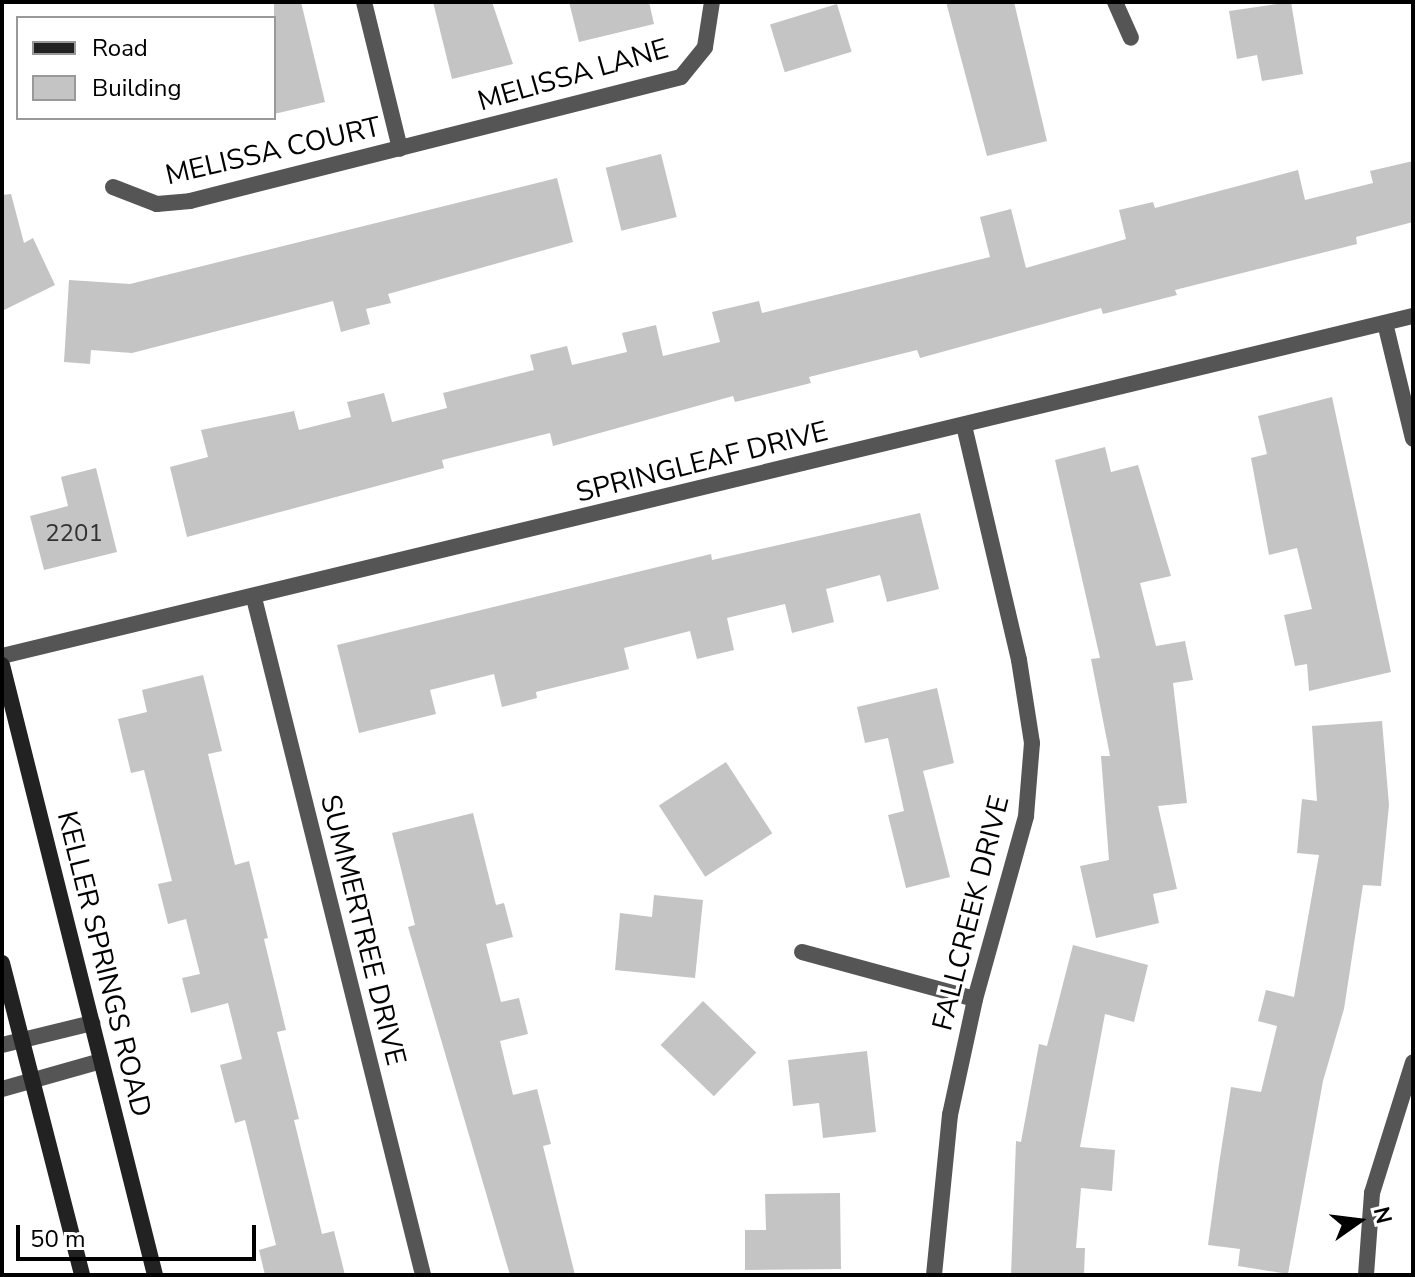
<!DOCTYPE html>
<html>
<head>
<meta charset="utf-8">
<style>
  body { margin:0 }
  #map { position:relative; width:1415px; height:1277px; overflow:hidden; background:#fff; font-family:"Nunito Sans",sans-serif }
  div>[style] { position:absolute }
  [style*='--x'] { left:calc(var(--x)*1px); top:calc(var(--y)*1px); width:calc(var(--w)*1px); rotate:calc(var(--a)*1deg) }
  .building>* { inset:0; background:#c4c4c4; transform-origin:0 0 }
  .street>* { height:16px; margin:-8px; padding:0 8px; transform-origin:8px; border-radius:8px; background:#555 }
  .secondary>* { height:16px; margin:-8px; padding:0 8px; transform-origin:8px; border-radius:8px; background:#222 }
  span { translate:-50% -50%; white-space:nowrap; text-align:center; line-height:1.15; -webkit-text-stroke:7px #fff; paint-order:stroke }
  .number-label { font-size:24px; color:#313131 }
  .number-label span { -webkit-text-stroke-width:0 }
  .street-label { font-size:28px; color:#000 }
  .frame { position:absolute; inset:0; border:4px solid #000; pointer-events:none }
  .legend { position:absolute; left:16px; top:16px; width:260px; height:104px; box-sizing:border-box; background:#fff; border:2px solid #999; margin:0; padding:10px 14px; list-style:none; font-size:24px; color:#000 }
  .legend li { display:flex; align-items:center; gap:16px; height:40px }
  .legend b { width:40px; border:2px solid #999 }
  .north { position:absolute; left:1319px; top:1181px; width:80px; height:80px; -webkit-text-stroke:6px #fff; paint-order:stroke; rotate:76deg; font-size:22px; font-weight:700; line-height:32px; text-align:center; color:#000 }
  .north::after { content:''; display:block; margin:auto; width:28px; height:36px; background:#000; clip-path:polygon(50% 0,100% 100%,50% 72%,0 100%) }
  .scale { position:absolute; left:16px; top:1225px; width:240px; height:36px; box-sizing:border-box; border:4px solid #000; border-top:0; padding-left:10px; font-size:24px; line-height:28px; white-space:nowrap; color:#000; -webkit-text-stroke:6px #fff; paint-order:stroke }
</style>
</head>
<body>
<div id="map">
  <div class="building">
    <i style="clip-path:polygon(274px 2px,301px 2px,325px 102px,274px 114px)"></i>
    <i style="clip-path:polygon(433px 2px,492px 2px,513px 64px,452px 79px)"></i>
    <i style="clip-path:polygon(569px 2px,649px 2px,654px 24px,579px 42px)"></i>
    <i style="clip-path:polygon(946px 2px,1014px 2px,1047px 141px,987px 156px)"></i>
    <i style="clip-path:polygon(1291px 2px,1303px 74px,1262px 81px,1257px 55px,1237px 59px,1229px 11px)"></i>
    <i style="left:837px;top:4px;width:50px;height:70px;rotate:73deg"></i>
    <i style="left:661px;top:154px;width:65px;height:57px;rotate:76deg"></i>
    <i style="clip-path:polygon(1413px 161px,1413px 222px,1356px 237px,1357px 244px,1175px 290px,1177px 295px,1103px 314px,1101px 308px,920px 358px,917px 350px,809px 377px,811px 383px,735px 402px,733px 396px,553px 446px,550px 433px,442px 460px,444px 468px,187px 537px,170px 467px,208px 457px,201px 430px,294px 411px,299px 430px,351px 417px,347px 402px,384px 393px,392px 422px,447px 408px,443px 393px,534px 370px,530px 355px,567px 346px,572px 365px,627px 352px,622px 333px,656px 325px,663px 356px,720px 342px,712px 312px,759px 301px,762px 313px,990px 257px,980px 217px,1011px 209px,1026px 268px,1126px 239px,1119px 210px,1153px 202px,1155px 208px,1298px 170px,1305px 200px,1373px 183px,1370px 171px)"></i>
    <i style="clip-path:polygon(557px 178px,573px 242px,388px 294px,391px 303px,366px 309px,370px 324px,341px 332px,333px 301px,132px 353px,91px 350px,90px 364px,64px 362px,69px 280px,130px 284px)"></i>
    <i style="clip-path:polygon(11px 194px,24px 243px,33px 238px,55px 285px,2px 311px,2px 195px)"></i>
    <i style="clip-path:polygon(1332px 397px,1391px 672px,1309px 691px,1307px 664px,1295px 666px,1284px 615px,1312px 609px,1297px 548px,1269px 555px,1251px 458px,1267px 454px,1258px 416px)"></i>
    <i style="clip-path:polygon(1105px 447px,1111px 472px,1138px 465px,1171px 576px,1140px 583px,1156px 646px,1185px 641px,1193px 680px,1173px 683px,1187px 803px,1158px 806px,1177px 889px,1153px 894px,1159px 923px,1096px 938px,1080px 866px,1109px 860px,1101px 756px,1110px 756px,1091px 659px,1100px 658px,1055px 460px)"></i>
    <i style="clip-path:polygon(96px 468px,117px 552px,44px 570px,30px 516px,68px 506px,61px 477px)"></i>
    <i style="clip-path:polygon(920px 513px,939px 589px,887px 602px,880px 575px,826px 589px,834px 622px,792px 633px,785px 604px,727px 618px,734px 650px,697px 659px,690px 631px,624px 648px,629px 669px,536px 692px,537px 698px,502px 707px,494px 674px,430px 690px,436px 714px,359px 733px,337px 645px,711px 554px,712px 560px)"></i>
    <i style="clip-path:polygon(203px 675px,222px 751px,208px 754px,235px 865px,249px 861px,268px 938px,264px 939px,286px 1030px,277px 1032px,299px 1119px,294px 1120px,322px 1234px,334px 1231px,345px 1275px,265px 1275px,259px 1250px,276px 1245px,245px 1120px,235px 1123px,220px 1065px,242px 1059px,228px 1003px,191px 1013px,182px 978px,200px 974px,186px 919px,168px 924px,158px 884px,172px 881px,144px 770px,131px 773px,118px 719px,147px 712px,142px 690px)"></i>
    <i style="clip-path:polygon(937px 688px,954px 763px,923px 771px,950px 877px,906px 888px,888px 815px,904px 811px,888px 738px,865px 743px,857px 707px)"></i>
    <i style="clip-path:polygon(1382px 721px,1389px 805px,1381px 886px,1363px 885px,1344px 1009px,1323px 1081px,1288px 1274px,1238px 1266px,1240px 1249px,1208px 1245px,1219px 1164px,1231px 1087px,1261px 1092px,1277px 1026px,1258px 1021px,1266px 990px,1294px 997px,1319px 855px,1297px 853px,1302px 799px,1317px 801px,1312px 726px)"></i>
    <i style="left:726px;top:762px;width:85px;height:80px;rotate:57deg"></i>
    <i style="clip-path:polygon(473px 813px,496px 905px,504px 903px,513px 937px,486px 944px,501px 1002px,519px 998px,528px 1034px,500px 1041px,513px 1095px,537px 1089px,551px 1144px,543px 1146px,575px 1275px,510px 1275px,408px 927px,415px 925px,392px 833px)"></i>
    <i style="clip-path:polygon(654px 895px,703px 900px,695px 978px,615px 970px,620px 913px,652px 917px)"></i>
    <i style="clip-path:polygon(1073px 945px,1148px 965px,1134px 1022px,1105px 1014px,1080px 1147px,1115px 1150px,1112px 1191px,1081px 1188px,1076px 1248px,1085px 1248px,1084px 1275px,1011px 1275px,1016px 1141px,1021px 1142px,1039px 1044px,1047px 1046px)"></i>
    <i style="left:703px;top:1001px;width:74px;height:61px;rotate:44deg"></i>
    <i style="clip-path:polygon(867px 1051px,876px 1132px,823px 1138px,819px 1103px,793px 1106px,788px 1060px)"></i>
    <i style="clip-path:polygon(840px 1193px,841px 1269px,745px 1270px,745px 1230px,766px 1230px,765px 1194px)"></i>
  </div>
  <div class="street">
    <i style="--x:364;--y:2;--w:151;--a:76.2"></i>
    <i style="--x:1115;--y:2;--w:39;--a:66"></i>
    <i style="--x:113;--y:187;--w:47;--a:21.1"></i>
    <i style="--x:157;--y:204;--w:33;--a:-5"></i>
    <i style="--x:190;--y:201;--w:506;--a:-14.17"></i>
    <i style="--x:681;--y:77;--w:38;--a:-51"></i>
    <i style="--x:705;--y:47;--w:46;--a:-81.2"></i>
    <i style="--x:1385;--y:323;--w:119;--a:76.4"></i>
    <i style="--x:254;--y:598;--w:698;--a:75.98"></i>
    <i style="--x:2;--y:656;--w:1451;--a:-13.55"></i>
    <i style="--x:802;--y:952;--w:179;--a:15.2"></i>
    <i style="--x:2;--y:1045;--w:93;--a:-13.7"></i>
    <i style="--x:2;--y:1089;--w:103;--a:-15.8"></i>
    <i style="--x:934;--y:1275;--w:161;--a:-84.3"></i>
    <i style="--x:950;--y:1115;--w:119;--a:-77.8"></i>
    <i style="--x:975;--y:999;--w:190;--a:-74.4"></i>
    <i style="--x:1026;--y:816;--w:73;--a:-85.3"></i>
    <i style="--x:1032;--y:743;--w:84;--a:-98.9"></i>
    <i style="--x:1019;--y:660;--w:241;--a:-103.2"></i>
    <i style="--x:1366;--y:1275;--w:82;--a:-85.8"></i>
    <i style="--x:1372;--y:1193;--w:137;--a:-72.6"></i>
  </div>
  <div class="secondary">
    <i style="--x:2;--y:665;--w:629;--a:75.92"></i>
    <i style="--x:2;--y:963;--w:322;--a:75.6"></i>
  </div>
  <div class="number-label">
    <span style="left:74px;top:534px">2201</span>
  </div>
  <div class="street-label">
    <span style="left:573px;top:75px;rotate:-16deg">MELISSA LANE</span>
    <span style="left:273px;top:151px;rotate:-13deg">MELISSA COURT</span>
    <span style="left:702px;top:462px;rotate:-14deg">SPRINGLEAF DRIVE</span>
    <span style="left:971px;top:913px;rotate:-76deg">FALLCREEK DRIVE</span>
    <span style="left:363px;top:930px;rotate:76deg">SUMMERTREE DRIVE</span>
    <span style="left:104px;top:964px;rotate:76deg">KELLER SPRINGS ROAD</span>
  </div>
  <div class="frame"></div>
  <ul class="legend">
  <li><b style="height:10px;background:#222"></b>Road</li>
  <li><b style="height:22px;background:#c4c4c4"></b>Building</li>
  </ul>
  <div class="north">N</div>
  <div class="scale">50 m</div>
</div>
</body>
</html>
